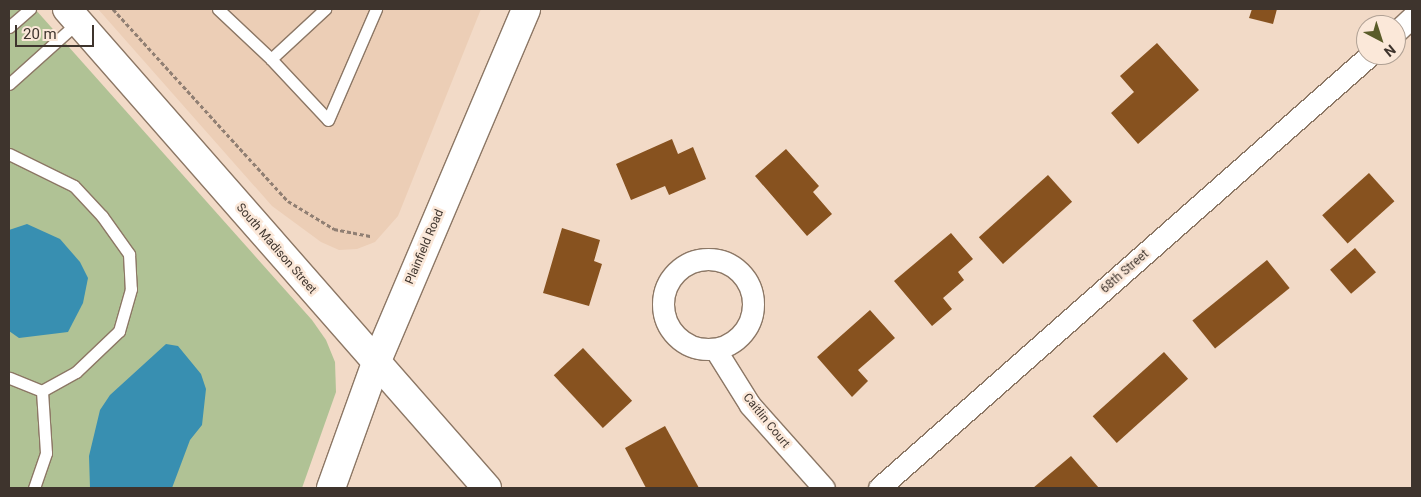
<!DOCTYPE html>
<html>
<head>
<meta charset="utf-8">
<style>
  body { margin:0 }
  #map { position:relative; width:1421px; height:497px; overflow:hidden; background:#f2dac7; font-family:Roboto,sans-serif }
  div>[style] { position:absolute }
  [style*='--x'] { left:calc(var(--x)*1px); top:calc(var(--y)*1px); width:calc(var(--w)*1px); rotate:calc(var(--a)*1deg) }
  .built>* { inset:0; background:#ecceb6 }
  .green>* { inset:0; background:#b0c295 }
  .water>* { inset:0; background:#388fb1 }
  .building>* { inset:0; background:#87521f; transform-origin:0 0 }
  .path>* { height:3px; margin-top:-1.5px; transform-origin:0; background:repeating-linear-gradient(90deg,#907f73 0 4px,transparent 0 6.5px) }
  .roads { filter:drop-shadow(1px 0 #8c7765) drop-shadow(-1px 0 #8c7765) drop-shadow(0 1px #8c7765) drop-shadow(0 -1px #8c7765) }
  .service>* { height:11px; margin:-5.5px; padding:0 5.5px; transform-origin:5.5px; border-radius:5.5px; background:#fff }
  .minor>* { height:21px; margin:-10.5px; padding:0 10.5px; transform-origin:10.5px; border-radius:10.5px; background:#fff }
  .minor>.ring { margin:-10.5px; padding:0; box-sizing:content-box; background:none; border:21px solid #fff; border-radius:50% }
  .tertiary>* { height:28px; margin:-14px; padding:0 14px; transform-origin:14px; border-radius:14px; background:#fff }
  .secondary>* { height:28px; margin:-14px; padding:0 14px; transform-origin:14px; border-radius:14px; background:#fff }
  span { translate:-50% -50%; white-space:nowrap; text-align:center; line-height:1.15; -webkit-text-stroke:5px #fbe8d9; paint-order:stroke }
  .street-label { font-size:12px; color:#3e342d }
  .frame { position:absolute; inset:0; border:10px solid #3e342d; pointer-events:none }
  .north { position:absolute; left:1356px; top:15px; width:50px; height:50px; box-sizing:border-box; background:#fbe8d9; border:1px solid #afa094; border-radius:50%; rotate:140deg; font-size:14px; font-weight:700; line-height:20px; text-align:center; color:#3e342d }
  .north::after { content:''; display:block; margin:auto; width:18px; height:22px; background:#5a5c29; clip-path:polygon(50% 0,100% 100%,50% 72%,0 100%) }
  .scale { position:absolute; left:15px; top:25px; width:79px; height:22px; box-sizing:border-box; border:2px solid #3e342d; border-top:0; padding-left:6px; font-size:15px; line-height:18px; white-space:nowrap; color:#3e342d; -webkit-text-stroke:4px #fbe8d9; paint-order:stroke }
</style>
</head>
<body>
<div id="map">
  <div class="built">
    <i style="clip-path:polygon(98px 9px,481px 9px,398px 216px,375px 242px,357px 249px,339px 250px,321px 242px,272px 206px)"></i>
  </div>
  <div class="green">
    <i style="clip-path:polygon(9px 9px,35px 9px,312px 320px,326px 340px,335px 362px,336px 392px,302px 488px,9px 488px)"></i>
  </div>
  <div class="water">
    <i style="clip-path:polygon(27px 224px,60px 239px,80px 262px,88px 278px,83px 303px,68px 332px,19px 338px,9px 331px,9px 230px)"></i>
    <i style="clip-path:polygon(166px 344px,178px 346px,201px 374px,206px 389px,202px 425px,190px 440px,172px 488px,90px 488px,89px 456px,100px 410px,110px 395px)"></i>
  </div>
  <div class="building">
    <i style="clip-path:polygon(1252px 9px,1277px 9px,1273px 24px,1249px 18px)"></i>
    <i style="clip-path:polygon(1157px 43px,1199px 90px,1138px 144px,1111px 113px,1134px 92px,1120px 76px)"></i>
    <i style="clip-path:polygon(672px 139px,678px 154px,693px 147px,706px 179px,669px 195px,665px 186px,631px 200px,616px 164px)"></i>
    <i style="clip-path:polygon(786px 149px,819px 186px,813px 192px,832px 214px,807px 236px,755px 176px)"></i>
    <i style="left:1369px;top:173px;width:38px;height:63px;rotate:48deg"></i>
    <i style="left:1048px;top:175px;width:36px;height:93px;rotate:48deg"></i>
    <i style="clip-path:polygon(562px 228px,600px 240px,594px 261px,602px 264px,589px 306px,543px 293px)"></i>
    <i style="clip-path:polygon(951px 233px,973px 259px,958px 272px,964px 280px,943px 298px,952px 309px,932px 326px,894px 281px)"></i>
    <i style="left:1355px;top:248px;width:32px;height:33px;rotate:49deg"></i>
    <i style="left:1267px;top:260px;width:36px;height:96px;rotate:51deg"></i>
    <i style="clip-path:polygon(870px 310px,895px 338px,858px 370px,868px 381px,852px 397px,817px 357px)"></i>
    <i style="left:583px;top:348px;width:72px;height:40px;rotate:47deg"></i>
    <i style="left:1164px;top:352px;width:36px;height:96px;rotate:48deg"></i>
    <i style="clip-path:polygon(665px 426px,699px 488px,646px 488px,625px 448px)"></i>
    <i style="clip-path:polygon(1071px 456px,1099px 488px,1033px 488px)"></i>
  </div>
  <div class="path">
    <i style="--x:113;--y:9;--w:260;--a:47.7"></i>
    <i style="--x:288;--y:201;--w:54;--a:31.3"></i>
    <i style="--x:334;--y:229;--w:38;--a:11"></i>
  </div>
  <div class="roads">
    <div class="service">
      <i style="--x:218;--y:9;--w:73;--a:43.3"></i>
      <i style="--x:271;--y:59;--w:74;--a:-42.8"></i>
      <i style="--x:9;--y:27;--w:28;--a:-41"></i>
      <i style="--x:271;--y:59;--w:83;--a:46.9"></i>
      <i style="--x:328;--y:120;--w:121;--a:-66.6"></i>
      <i style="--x:9;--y:84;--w:93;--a:-41.9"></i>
      <i style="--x:9;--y:154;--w:72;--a:26.2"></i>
      <i style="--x:74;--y:186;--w:41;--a:47"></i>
      <i style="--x:102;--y:216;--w:47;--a:54.6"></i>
      <i style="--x:129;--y:254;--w:35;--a:87"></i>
      <i style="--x:131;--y:289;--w:44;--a:105.9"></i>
      <i style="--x:119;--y:331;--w:59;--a:136.4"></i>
      <i style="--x:76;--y:372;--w:39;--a:151"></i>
      <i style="--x:42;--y:391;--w:35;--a:-158"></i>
      <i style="--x:34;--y:488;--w:37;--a:-71"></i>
      <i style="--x:46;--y:453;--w:62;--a:-93.7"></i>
    </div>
    <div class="minor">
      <i style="--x:1396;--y:32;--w:22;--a:-43"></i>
      <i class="ring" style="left:663px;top:259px;width:69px;height:69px"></i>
      <i style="--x:715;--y:349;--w:66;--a:58"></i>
      <i style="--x:750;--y:405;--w:111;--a:48.3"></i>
      <i style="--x:879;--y:488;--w:655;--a:-41.41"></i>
    </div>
    <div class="tertiary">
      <i style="--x:67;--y:9;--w:637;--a:48.75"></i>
    </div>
    <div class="secondary">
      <i style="--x:331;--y:488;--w:133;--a:-70.2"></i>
      <i style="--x:376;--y:363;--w:384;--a:-67"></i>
    </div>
  </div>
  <div class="street-label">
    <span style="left:425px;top:247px;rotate:-67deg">Plainfield Road</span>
    <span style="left:276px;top:249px;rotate:49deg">South Madison Street</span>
    <span style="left:1125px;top:272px;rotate:-41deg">68th Street</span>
    <span style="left:766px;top:421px;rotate:51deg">Caitlin Court</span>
  </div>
  <div class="frame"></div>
  <div class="north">N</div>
  <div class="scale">20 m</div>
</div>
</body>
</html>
